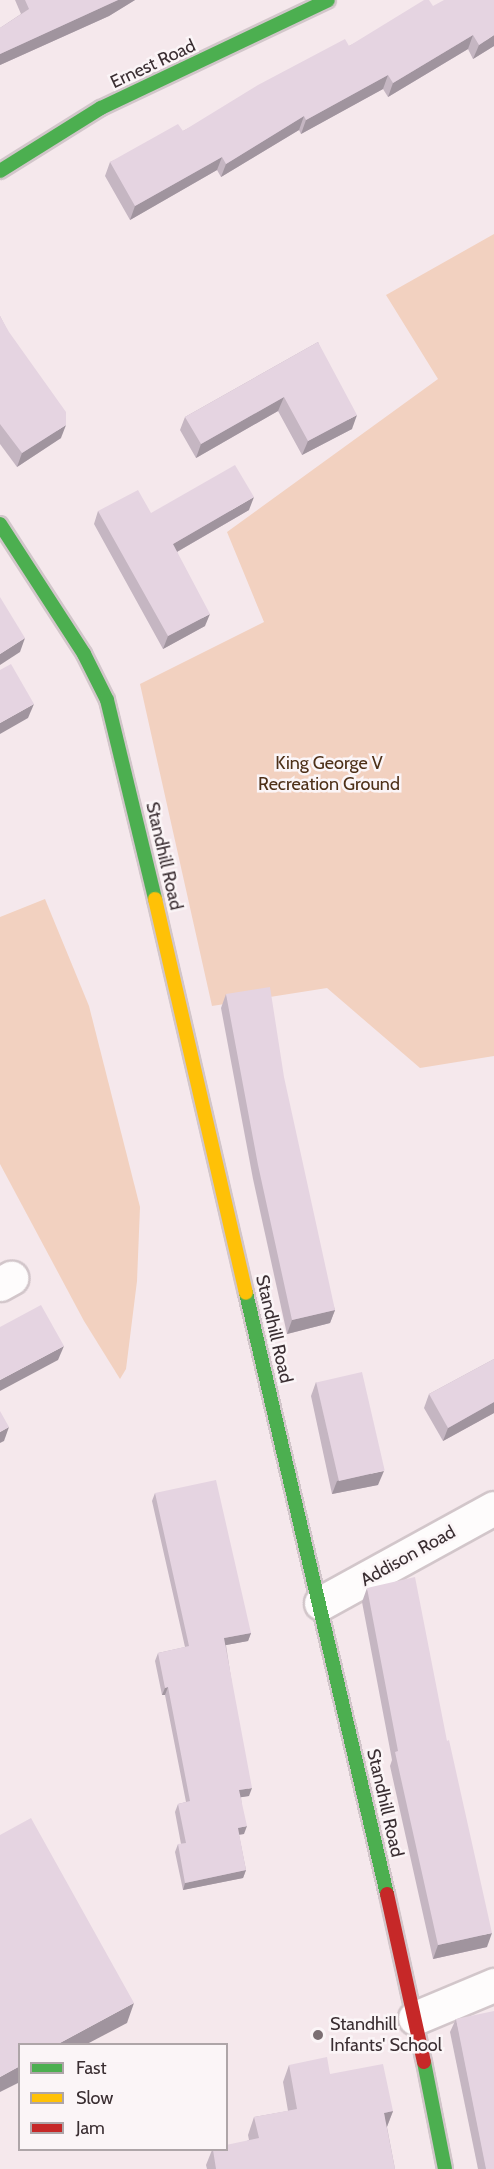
<!DOCTYPE html>
<html>
<head>
<meta charset="utf-8">
<style>
  body { margin:0 }
  #map { position:relative; width:494px; height:2169px; overflow:hidden; background:#f5e8ec; font-family:Cabin,sans-serif }
  div>[style] { position:absolute }
  [style*='--x'] { left:calc(var(--x)*1px); top:calc(var(--y)*1px); width:calc(var(--w)*1px); rotate:calc(var(--a)*1deg) }
  .green>* { inset:0; background:#f2d1c0 }
  .roads { filter:drop-shadow(2px 0 #d2c6ca) drop-shadow(-2px 0 #d2c6ca) drop-shadow(0 2px #d2c6ca) drop-shadow(0 -2px #d2c6ca) }
  .street>* { height:33px; margin:-16.5px; padding:0 16.5px; transform-origin:16.5px; border-radius:16.5px; background:#fefcfc }
  .fast>* { height:14px; margin:-7px; padding:0 7px; transform-origin:7px; border-radius:7px; background:#4caf50 }
  .slow>* { height:14px; margin:-7px; padding:0 7px; transform-origin:7px; border-radius:7px; background:#ffc107 }
  .jam>* { height:14px; margin:-7px; padding:0 7px; transform-origin:7px; border-radius:7px; background:#c62828 }
  .wall>* { inset:0; background:#c5b6c2 }
  .shaded-wall>* { inset:0; background:#a0949e }
  .building>* { inset:0; background:#e5d4e1; transform-origin:0 0 }
  .dots>* { width:16px; height:16px; translate:-50% -50%; box-sizing:border-box; border:3px solid #fbf5f7; border-radius:50% }
  span { translate:-50% -50%; white-space:nowrap; text-align:center; line-height:1.15; -webkit-text-stroke:5px #fbf5f7; paint-order:stroke }
  .street-label { font-size:18px; color:#3a2e32 }
  .park-label { font-size:18px; color:#4d3018 }
  .poi-label { font-size:18px; color:#3a2e32 }
  .left { translate:0 -50%; text-align:left }
  .legend { position:absolute; left:18px; top:2043px; width:210px; height:108px; box-sizing:border-box; background:#fbf5f7; border:2px solid #aea5a8; margin:0; padding:8px 10px; list-style:none; font-size:18px; color:#3a2e32 }
  .legend li { display:flex; align-items:center; gap:12px; height:30px }
  .legend b { width:30px; border:2px solid #aea5a8 }
</style>
</head>
<body>
<div id="map">
  <div class="green">
    <i style="clip-path:polygon(494px 234px,494px 1056px,420px 1068px,327px 988px,212px 1006px,140px 684px,264px 622px,227px 532px,438px 379px,386px 295px)"></i>
    <i style="clip-path:polygon(45px 899px,89px 1006px,140px 1207px,137px 1281px,126px 1369px,120px 1379px,84px 1321px,0 1164px,0 917px)"></i>
  </div>
  <div class="roads">
    <div class="street">
      <i style="--x:0;--y:1284;--w:13;--a:-29"></i>
      <i style="--x:321;--y:1603;--w:197;--a:-28.8"></i>
      <i style="--x:415;--y:2018;--w:86;--a:-22.7"></i>
    </div>
    <div class="fast">
      <i style="--x:0;--y:171;--w:119;--a:-32"></i>
      <i style="--x:101;--y:108;--w:251;--a:-25.4"></i>
      <i style="--x:0;--y:524;--w:155;--a:57.1"></i>
      <i style="--x:84;--y:654;--w:51;--a:63.4"></i>
      <i style="--x:107;--y:700;--w:205;--a:76.4"></i>
      <i style="--x:246;--y:1293;--w:617;--a:76.8"></i>
      <i style="--x:424;--y:2062;--w:109;--a:78.9"></i>
    </div>
    <div class="slow">
      <i style="--x:155;--y:899;--w:404;--a:77"></i>
    </div>
    <div class="jam">
      <i style="--x:387;--y:1894;--w:172;--a:77.6"></i>
    </div>
  </div>
  <div class="wall">
    <i style="clip-path:polygon(15px 0,135px 0,109px 16px,0 65px,0 28px,21px 14px)"></i>
    <i style="clip-path:polygon(433px 6px,494px 46px,473px 59px,468px 49px,388px 97px,383px 89px,301px 134px,299px 130px,221px 177px,217px 170px,130px 220px,105px 176px,110px 162px,183px 131px,349px 46px)"></i>
    <i style="clip-path:polygon(0 316px,61px 438px,17px 467px,0 444px)"></i>
    <i style="clip-path:polygon(318px 342px,352px 429px,302px 455px,278px 411px,196px 458px,180px 430px,185px 417px)"></i>
    <i style="clip-path:polygon(249px 510px,177px 552px,205px 626px,163px 649px,94px 524px,98px 511px,151px 513px)"></i>
    <i style="clip-path:polygon(226px 994px,335px 1310px,330px 1323px,287px 1334px,253px 1179px,221px 1008px)"></i>
    <i style="clip-path:polygon(494px 1359px,494px 1413px,443px 1441px,424px 1408px,429px 1394px)"></i>
    <i style="clip-path:polygon(316px 1382px,378px 1485px,332px 1494px,311px 1396px)"></i>
    <i style="clip-path:polygon(155px 1493px,251px 1633px,248px 1641px,226px 1645px,249px 1796px,241px 1797px,244px 1834px,239px 1835px,246px 1870px,243px 1878px,183px 1890px,175px 1852px,178px 1844px,181px 1844px,175px 1812px,178px 1804px,186px 1802px,165px 1695px,162px 1695px,155px 1661px,158px 1653px,185px 1647px,152px 1501px)"></i>
    <i style="clip-path:polygon(367px 1588px,487px 1947px,433px 1959px,390px 1766px,392px 1760px,362px 1602px)"></i>
    <i style="clip-path:polygon(456px 2019px,494px 2169px,478px 2169px,450px 2032px)"></i>
    <i style="clip-path:polygon(289px 2065px,330px 2074px,393px 2111px,387px 2127px,395px 2169px,207px 2169px,206px 2165px,212px 2150px,226px 2150px,249px 2140px,248px 2135px,254px 2117px,288px 2111px,283px 2082px)"></i>
  </div>
  <div class="shaded-wall">
    <i style="clip-path:polygon(118px 0,135px 0,109px 16px,0 65px,0 54px)"></i>
    <i style="clip-path:polygon(473px 35px,468px 49px,388px 97px,393px 83px)"></i>
    <i style="clip-path:polygon(494px 35px,494px 46px,473px 59px,479px 45px)"></i>
    <i style="clip-path:polygon(388px 75px,383px 89px,301px 134px,306px 120px)"></i>
    <i style="clip-path:polygon(304px 116px,299px 130px,221px 177px,226px 164px)"></i>
    <i style="clip-path:polygon(222px 157px,217px 170px,130px 220px,135px 206px)"></i>
    <i style="clip-path:polygon(284px 397px,278px 411px,196px 458px,201px 444px)"></i>
    <i style="clip-path:polygon(357px 415px,352px 429px,302px 455px,308px 441px)"></i>
    <i style="clip-path:polygon(66px 425px,61px 438px,17px 467px,22px 453px)"></i>
    <i style="clip-path:polygon(254px 497px,249px 510px,168px 557px,173px 544px)"></i>
    <i style="clip-path:polygon(210px 614px,205px 626px,163px 649px,168px 636px)"></i>
    <i style="clip-path:polygon(25px 638px,20px 652px,0 665px,0 654px)"></i>
    <i style="clip-path:polygon(34px 704px,28px 718px,0 734px,0 723px)"></i>
    <i style="clip-path:polygon(335px 1310px,330px 1323px,287px 1334px,292px 1320px)"></i>
    <i style="clip-path:polygon(64px 1346px,58px 1360px,0 1391px,0 1380px)"></i>
    <i style="clip-path:polygon(494px 1402px,494px 1413px,443px 1441px,448px 1428px)"></i>
    <i style="clip-path:polygon(9px 1427px,4px 1441px,0 1443px,0 1432px)"></i>
    <i style="clip-path:polygon(384px 1471px,378px 1485px,332px 1494px,337px 1481px)"></i>
    <i style="clip-path:polygon(251px 1633px,248px 1641px,221px 1646px,224px 1638px)"></i>
    <i style="clip-path:polygon(168px 1687px,165px 1695px,162px 1695px,165px 1688px)"></i>
    <i style="clip-path:polygon(252px 1788px,249px 1796px,236px 1798px,239px 1790px)"></i>
    <i style="clip-path:polygon(247px 1826px,244px 1834px,235px 1835px,238px 1828px)"></i>
    <i style="clip-path:polygon(246px 1870px,243px 1878px,183px 1890px,185px 1883px)"></i>
    <i style="clip-path:polygon(492px 1933px,487px 1947px,433px 1959px,438px 1945px)"></i>
    <i style="clip-path:polygon(134px 2003px,127px 2023px,87px 2044px,58px 2044px)"></i>
    <i style="clip-path:polygon(20px 2066px,20px 2082px,0 2092px,0 2077px)"></i>
    <i style="clip-path:polygon(393px 2111px,386px 2129px,384px 2113px)"></i>
  </div>
  <div class="building">
    <i style="clip-path:polygon(25px 0,118px 0,0 54px,0 28px,29px 9px)"></i>
    <i style="clip-path:polygon(424px 0,429px 0,433px 6px,444px 0,494px 0,494px 35px,479px 45px,473px 35px,393px 83px,388px 75px,306px 120px,304px 116px,226px 164px,222px 157px,135px 206px,110px 162px,178px 124px,183px 131px,258px 85px,345px 39px,349px 46px)"></i>
    <i style="clip-path:polygon(0 316px,9px 332px,66px 412px,66px 425px,22px 453px,0 424px)"></i>
    <i style="clip-path:polygon(318px 342px,357px 415px,308px 441px,284px 397px,201px 444px,185px 417px)"></i>
    <i style="clip-path:polygon(235px 465px,254px 497px,173px 544px,210px 614px,168px 636px,98px 511px,138px 490px,151px 513px)"></i>
    <i style="clip-path:polygon(0 597px,25px 638px,0 654px)"></i>
    <i style="clip-path:polygon(11px 664px,34px 704px,0 723px,0 670px)"></i>
    <i style="clip-path:polygon(270px 987px,284px 1077px,335px 1310px,292px 1320px,258px 1165px,226px 994px)"></i>
    <i style="clip-path:polygon(41px 1305px,64px 1346px,0 1380px,0 1327px)"></i>
    <i style="clip-path:polygon(494px 1359px,494px 1402px,448px 1428px,429px 1394px)"></i>
    <i style="left:362px;top:1372px;width:101px;height:47px;rotate:77deg"></i>
    <i style="clip-path:polygon(0 1411px,9px 1427px,0 1432px)"></i>
    <i style="clip-path:polygon(216px 1480px,251px 1633px,224px 1638px,252px 1788px,239px 1790px,247px 1826px,238px 1828px,246px 1870px,185px 1883px,178px 1844px,186px 1843px,178px 1804px,190px 1801px,168px 1687px,165px 1688px,158px 1653px,189px 1646px,155px 1493px)"></i>
    <i style="clip-path:polygon(415px 1577px,447px 1741px,449px 1740px,492px 1933px,438px 1945px,395px 1752px,398px 1751px,367px 1588px)"></i>
    <i style="clip-path:polygon(31px 1818px,134px 2003px,58px 2044px,20px 2044px,20px 2066px,0 2077px,0 1835px)"></i>
    <i style="clip-path:polygon(494px 2011px,494px 2169px,486px 2169px,456px 2019px)"></i>
    <i style="clip-path:polygon(327px 2057px,330px 2074px,383px 2064px,393px 2111px,384px 2113px,395px 2169px,216px 2169px,213px 2150px,226px 2150px,226px 2145px,259px 2138px,254px 2117px,297px 2109px,289px 2065px)"></i>
  </div>
  <div class="dots">
    <i style="left:318px;top:2035px;background:#7b6f73"></i>
  </div>
  <div class="street-label">
    <span style="left:153px;top:64px;rotate:-25deg">Ernest Road</span>
    <span style="left:164px;top:856px;rotate:77deg">Standhill Road</span>
    <span style="left:274px;top:1329px;rotate:77deg">Standhill Road</span>
    <span style="left:408px;top:1556px;rotate:-29deg">Addison Road</span>
    <span style="left:385px;top:1803px;rotate:77deg">Standhill Road</span>
  </div>
  <div class="park-label">
    <span style="left:329px;top:774px">King George V<br>Recreation Ground</span>
  </div>
  <div class="poi-label">
    <span class="left" style="left:330px;top:2035px">Standhill<br>Infants' School</span>
  </div>
  <ul class="legend">
  <li><b style="height:8px;background:#4caf50"></b>Fast</li>
  <li><b style="height:8px;background:#ffc107"></b>Slow</li>
  <li><b style="height:8px;background:#c62828"></b>Jam</li>
  </ul>
</div>
</body>
</html>
